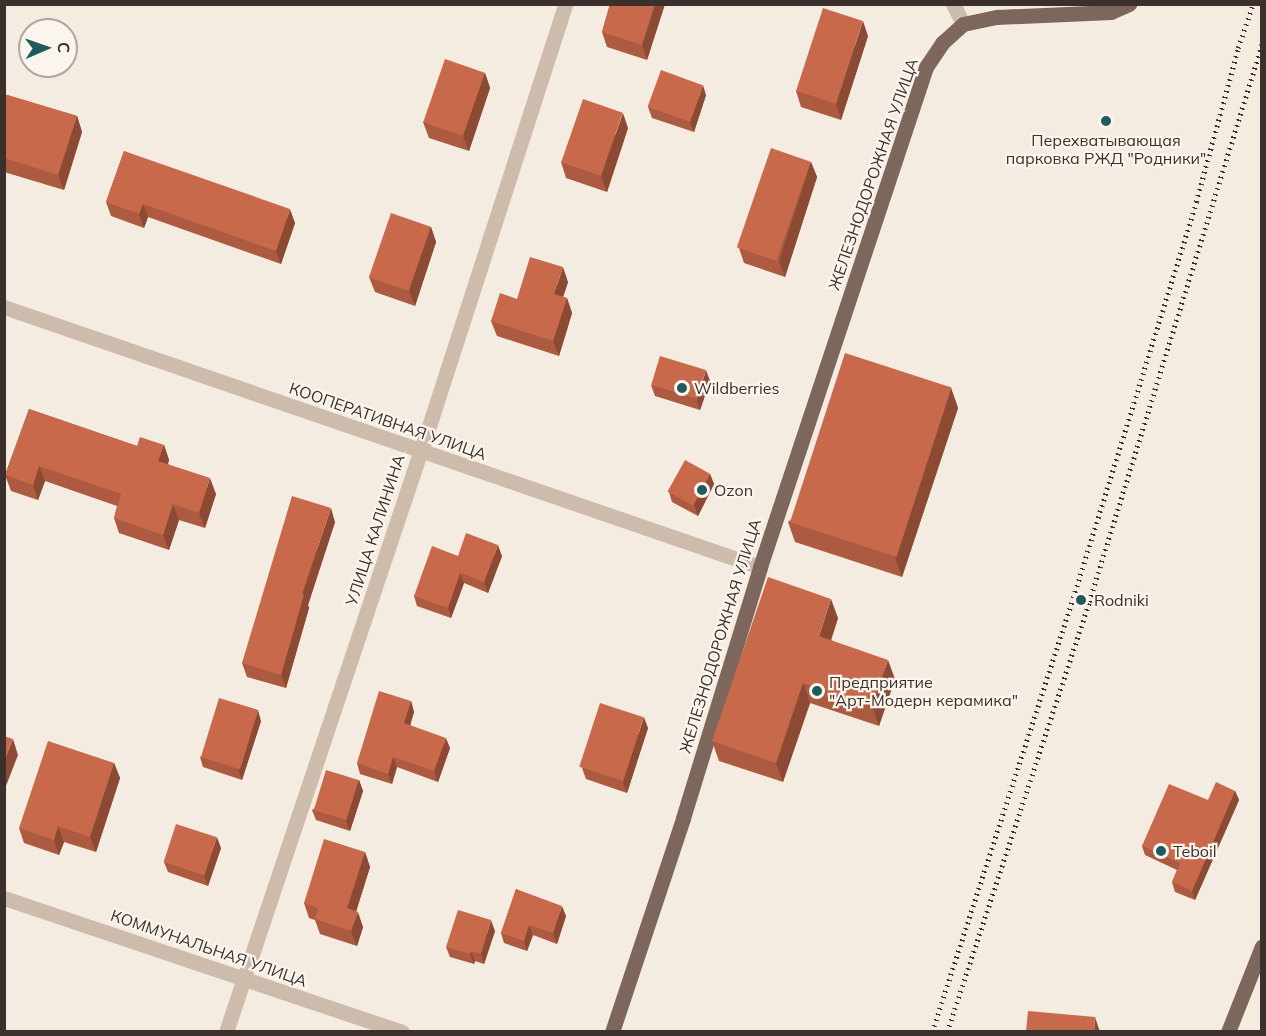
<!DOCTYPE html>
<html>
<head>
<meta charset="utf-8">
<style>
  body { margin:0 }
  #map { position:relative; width:1266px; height:1036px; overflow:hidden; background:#f4ebe1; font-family:Mulish,sans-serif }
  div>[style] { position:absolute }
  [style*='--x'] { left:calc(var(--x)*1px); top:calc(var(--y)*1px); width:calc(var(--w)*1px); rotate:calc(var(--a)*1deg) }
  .minor>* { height:15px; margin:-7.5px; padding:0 7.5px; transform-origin:7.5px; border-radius:7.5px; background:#cdbbac }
  .major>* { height:15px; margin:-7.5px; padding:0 7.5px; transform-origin:7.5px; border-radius:7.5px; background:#7d675c }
  .rail>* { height:4.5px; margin-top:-2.25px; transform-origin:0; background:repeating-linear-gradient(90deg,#3b302b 0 1.5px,transparent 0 6px) }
  .wall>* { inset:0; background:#ac5a40 }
  .shaded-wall>* { inset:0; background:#8c4a34 }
  .building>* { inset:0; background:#c8694b; transform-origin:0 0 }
  .dots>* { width:16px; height:16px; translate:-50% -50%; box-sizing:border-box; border:3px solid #fbf5ee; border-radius:50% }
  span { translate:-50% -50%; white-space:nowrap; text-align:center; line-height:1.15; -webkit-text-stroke:4.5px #fbf5ee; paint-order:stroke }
  .poi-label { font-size:16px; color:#3b302b }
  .left { translate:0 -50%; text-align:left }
  .street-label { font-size:16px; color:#3b302b }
  .frame { position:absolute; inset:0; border:6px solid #3b302b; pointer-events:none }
  .north { position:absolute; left:18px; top:18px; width:60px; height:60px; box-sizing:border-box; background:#fbf5ee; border:2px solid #aea6a0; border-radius:50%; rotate:88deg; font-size:16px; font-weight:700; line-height:24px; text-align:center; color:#3b302b }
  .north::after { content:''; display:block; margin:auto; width:21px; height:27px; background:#1f5a5e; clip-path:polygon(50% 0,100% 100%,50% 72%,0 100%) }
</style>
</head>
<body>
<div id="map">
  <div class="minor">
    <i style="--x:953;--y:4;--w:22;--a:63"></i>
    <i style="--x:4;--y:307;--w:799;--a:18.98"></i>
    <i style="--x:4;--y:898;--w:420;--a:18.6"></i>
    <i style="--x:226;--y:1032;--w:649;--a:-71.48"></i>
    <i style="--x:432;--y:417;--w:434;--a:-72.1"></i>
  </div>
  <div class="major">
    <i style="--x:612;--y:1032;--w:225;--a:-71.6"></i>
    <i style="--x:683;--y:818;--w:263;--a:-72.9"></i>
    <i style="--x:760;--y:567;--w:527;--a:-71.63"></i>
    <i style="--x:926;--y:67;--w:29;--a:-56"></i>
    <i style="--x:942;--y:43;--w:28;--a:-42"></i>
    <i style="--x:963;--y:24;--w:35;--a:-12"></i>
    <i style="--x:997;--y:17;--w:114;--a:-2.5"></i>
    <i style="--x:1111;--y:12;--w:20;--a:-24"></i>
    <i style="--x:1228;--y:1032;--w:92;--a:-68.4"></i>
  </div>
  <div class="rail">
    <i style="--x:932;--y:1032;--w:456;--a:-72"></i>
    <i style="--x:1073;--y:598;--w:415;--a:-72.7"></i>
    <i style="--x:1196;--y:202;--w:160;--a:-74.7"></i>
    <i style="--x:1238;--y:48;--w:46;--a:-71.2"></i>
    <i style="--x:947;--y:1032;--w:453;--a:-71.7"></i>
    <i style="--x:1089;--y:602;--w:584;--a:-72.77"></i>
  </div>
  <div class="wall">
    <i style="clip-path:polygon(610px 4px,665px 4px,647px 60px,607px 47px,602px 32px)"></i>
    <i style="clip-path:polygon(868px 36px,841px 120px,801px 107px,796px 91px)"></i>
    <i style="clip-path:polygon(485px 73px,490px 88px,469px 151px,429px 138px,423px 122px)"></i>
    <i style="clip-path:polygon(4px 94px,77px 116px,82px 132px,64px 190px,4px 172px)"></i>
    <i style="clip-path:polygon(706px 95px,694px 132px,652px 118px,648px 107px)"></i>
    <i style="clip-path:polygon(628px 128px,607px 192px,566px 178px,561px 162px)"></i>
    <i style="clip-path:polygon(124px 151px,295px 223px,281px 264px,148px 217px,144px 228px,111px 216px,106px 202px)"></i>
    <i style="clip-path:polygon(811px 162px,817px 177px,785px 277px,744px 263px,739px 248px)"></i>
    <i style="clip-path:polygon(431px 227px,436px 242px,415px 306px,375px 292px,369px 277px)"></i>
    <i style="clip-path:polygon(568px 282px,563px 297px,567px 298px,572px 313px,559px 356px,497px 336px,491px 321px,517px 299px)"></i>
    <i style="clip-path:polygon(710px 381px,700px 410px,655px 396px,651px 385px)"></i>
    <i style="clip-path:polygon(951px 388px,958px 408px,902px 577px,795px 542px,788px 522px)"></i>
    <i style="clip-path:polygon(29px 409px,137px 446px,164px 445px,169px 460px,168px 464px,216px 494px,205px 528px,179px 520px,169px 550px,119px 533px,114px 518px,117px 506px,45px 481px,38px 500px,11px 491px,5px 475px)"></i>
    <i style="clip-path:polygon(710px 474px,714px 484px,698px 516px,672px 502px,669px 492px)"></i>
    <i style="clip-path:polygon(335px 522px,308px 605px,309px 608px,286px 688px,247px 677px,242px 663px)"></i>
    <i style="clip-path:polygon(458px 556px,502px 556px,488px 593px,464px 583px,451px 618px,417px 606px,414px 596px)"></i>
    <i style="clip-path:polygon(838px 618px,831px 640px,895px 679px,879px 726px,810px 703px,783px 782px,719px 761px,712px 741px)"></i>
    <i style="clip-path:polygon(411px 701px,414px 712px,410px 725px,450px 748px,438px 782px,397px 767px,392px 784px,360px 774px,357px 763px)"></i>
    <i style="clip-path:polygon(261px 721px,242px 780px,203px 767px,200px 757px)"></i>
    <i style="clip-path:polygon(648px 728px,627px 793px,586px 779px,582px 768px)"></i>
    <i style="clip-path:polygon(114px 763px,120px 778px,96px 852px,64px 842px,59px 855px,24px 843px,19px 828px)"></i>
    <i style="clip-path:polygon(359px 780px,363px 791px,350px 831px,316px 820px,312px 810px)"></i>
    <i style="clip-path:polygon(1235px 791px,1239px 800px,1195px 900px,1175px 892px,1172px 882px,1177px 870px,1145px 855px,1142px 846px,1208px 800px)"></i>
    <i style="clip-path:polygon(221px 848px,208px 886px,168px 872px,164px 862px)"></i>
    <i style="clip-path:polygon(365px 852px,370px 867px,356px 912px,363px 927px,357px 946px,320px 934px,315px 920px,309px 918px,304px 903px)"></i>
    <i style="clip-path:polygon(516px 889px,566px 916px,557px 944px,533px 935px,527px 951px,504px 943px,501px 933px)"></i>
    <i style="clip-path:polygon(495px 931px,484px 964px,475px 961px,474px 964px,450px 957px,446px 947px)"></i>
  </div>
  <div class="shaded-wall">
    <i style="clip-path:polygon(655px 4px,665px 4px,647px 60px,642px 45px)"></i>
    <i style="clip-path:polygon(863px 21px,868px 36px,841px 120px,836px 104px)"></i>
    <i style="clip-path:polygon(485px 73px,490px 88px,469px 151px,463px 136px)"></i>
    <i style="clip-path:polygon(703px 85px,706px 95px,694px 132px,690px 122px)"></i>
    <i style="clip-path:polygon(623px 113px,628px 128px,607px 192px,601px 176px)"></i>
    <i style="clip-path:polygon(77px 116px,82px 132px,64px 190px,58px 175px)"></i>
    <i style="clip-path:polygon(811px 162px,817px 177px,785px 277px,779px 261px)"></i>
    <i style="clip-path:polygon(143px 204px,148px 217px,144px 228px,139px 214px)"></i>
    <i style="clip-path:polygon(290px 209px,295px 223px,281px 264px,276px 251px)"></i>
    <i style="clip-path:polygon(431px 227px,436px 242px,415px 306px,409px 290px)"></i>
    <i style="clip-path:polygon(563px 267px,568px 282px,559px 309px,554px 294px)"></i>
    <i style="clip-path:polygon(567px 298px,572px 313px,559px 356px,553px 341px)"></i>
    <i style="clip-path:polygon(706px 370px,710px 381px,700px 410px,697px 400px)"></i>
    <i style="clip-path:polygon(951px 388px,958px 408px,902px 577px,895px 558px)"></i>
    <i style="clip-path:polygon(164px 445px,169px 460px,164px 476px,158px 461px)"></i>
    <i style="clip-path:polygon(39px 466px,45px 481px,38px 500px,33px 485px)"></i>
    <i style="clip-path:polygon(710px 474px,714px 484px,698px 516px,694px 505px)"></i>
    <i style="clip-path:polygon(210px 478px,216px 494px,205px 528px,199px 513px)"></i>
    <i style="clip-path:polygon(173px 504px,179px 520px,169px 550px,163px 535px)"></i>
    <i style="clip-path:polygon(331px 508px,335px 522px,308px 605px,309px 608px,286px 688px,281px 675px,302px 594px)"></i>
    <i style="clip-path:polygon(498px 545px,502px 556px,488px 593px,484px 582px)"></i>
    <i style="clip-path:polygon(460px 573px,464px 583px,451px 618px,448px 608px)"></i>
    <i style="clip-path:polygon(831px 599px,838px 618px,826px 656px,819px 636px)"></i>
    <i style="clip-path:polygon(888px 660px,895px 679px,879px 726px,872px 706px)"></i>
    <i style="clip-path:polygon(803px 683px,810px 703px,783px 782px,776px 763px)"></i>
    <i style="clip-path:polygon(411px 701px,414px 712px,408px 733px,404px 723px)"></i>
    <i style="clip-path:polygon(258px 710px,261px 721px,242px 780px,238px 769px)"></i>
    <i style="clip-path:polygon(644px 717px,648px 728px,627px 793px,623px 782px)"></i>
    <i style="clip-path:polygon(446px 738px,450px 748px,438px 782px,434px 771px)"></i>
    <i style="clip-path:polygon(13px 739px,18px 755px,4px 791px,4px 761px)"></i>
    <i style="clip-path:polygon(393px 757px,397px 767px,392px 784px,388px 774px)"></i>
    <i style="clip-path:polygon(114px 763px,120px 778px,96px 852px,90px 837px)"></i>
    <i style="clip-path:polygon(359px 780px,363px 791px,350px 831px,346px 821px)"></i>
    <i style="clip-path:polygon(1235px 791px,1239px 800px,1195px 900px,1192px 891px)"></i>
    <i style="clip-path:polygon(58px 826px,64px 842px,59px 855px,54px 840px)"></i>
    <i style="clip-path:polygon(217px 837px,221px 848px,208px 886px,204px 875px)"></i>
    <i style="clip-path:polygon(365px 852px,370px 867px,352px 924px,347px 908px)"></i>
    <i style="clip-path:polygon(562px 906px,566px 916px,557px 944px,553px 933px)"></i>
    <i style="clip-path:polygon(358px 912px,363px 927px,357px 946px,351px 931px)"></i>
    <i style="clip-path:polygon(491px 920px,495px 931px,484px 964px,481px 954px)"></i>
    <i style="clip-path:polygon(529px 925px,533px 935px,527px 951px,524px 941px)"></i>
    <i style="clip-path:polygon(471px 951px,475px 961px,474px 964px,470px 954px)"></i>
    <i style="clip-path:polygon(1095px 1017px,1100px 1032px,1094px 1032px)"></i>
  </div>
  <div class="building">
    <i style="clip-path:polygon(610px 4px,655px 4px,642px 45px,602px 32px)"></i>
    <i style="left:823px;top:8px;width:42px;height:87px;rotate:18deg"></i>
    <i style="left:445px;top:59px;width:42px;height:67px;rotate:19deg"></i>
    <i style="left:661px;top:70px;width:45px;height:39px;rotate:20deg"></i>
    <i style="clip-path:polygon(4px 94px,77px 116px,58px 175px,4px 158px)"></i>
    <i style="left:583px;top:99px;width:42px;height:67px;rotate:19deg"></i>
    <i style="left:771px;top:148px;width:42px;height:105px;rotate:19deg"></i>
    <i style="clip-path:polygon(124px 151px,290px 209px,276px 251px,143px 204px,139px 214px,106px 202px)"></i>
    <i style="left:391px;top:213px;width:42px;height:68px;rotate:19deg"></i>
    <i style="clip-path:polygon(530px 257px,563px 267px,554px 294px,567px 298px,553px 341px,491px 321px,500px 293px,517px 299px)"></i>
    <i style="left:845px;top:353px;width:112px;height:178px;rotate:18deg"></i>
    <i style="left:660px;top:356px;width:48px;height:30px;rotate:17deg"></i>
    <i style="clip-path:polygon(29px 409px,137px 446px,140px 437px,164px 445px,158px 461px,210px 478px,199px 513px,173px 504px,163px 535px,114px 518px,121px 494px,39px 466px,33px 485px,5px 475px)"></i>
    <i style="left:685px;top:460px;width:29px;height:36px;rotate:29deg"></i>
    <i style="clip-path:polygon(292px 496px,331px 508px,302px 594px,304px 595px,281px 675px,242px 663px)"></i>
    <i style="clip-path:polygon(466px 533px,498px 545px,484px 582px,460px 573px,448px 608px,414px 596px,432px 546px,458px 556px)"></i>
    <i style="clip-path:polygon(768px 577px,831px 599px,819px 636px,888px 660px,872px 706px,803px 683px,776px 763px,712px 741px)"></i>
    <i style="clip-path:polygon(379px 691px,411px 701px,404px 723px,446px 738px,434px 771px,393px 757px,388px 774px,357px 763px)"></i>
    <i style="left:219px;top:698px;width:41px;height:62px;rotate:17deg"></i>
    <i style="left:600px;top:703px;width:46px;height:67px;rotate:18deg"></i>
    <i style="clip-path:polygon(4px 736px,13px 739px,4px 761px)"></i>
    <i style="clip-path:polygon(48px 741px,114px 763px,90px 837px,58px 826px,54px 840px,19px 828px)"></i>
    <i style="left:326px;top:770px;width:34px;height:42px;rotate:17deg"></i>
    <i style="clip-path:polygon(1216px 782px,1235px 791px,1192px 891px,1172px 882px,1180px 863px,1142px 846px,1169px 784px,1208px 800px)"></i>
    <i style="left:176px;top:824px;width:43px;height:40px;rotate:18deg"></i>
    <i style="clip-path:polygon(324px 839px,365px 852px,347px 908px,358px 912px,351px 931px,315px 919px,318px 908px,304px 903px)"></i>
    <i style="clip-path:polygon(516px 889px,562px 906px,553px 933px,529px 925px,524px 941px,501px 933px)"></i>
    <i style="clip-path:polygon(458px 910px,491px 920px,481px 954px,471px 951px,470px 954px,446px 947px)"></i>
    <i style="clip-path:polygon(1028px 1011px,1095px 1017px,1094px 1032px,1026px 1032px)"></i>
  </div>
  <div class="dots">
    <i style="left:1106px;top:121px;background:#1f5a5e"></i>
    <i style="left:682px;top:388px;background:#1f5a5e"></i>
    <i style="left:702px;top:490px;background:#1f5a5e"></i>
    <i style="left:1081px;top:600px;background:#1f5a5e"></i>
    <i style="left:817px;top:691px;background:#1f5a5e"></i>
    <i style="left:1161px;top:851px;background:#1f5a5e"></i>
  </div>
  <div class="poi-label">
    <span style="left:1106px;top:149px">Перехватывающая<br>парковка РЖД "Родники"</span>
    <span class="left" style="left:694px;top:388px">Wildberries</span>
    <span class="left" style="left:714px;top:490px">Ozon</span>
    <span class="left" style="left:1094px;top:600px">Rodniki</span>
    <span class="left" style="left:829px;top:691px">Предприятие<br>"Арт-Модерн керамика"</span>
    <span class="left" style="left:1173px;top:851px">Teboil</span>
  </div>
  <div class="street-label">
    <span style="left:873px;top:174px;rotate:-71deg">ЖЕЛЕЗНОДОРОЖНАЯ УЛИЦА</span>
    <span style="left:388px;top:421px;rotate:19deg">КООПЕРАТИВНАЯ УЛИЦА</span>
    <span style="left:375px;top:530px;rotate:-72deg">УЛИЦА КАЛИНИНА</span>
    <span style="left:720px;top:636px;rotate:-73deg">ЖЕЛЕЗНОДОРОЖНАЯ УЛИЦА</span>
    <span style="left:209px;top:948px;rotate:19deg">КОММУНАЛЬНАЯ УЛИЦА</span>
  </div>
  <div class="frame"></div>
  <div class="north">С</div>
</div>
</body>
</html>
